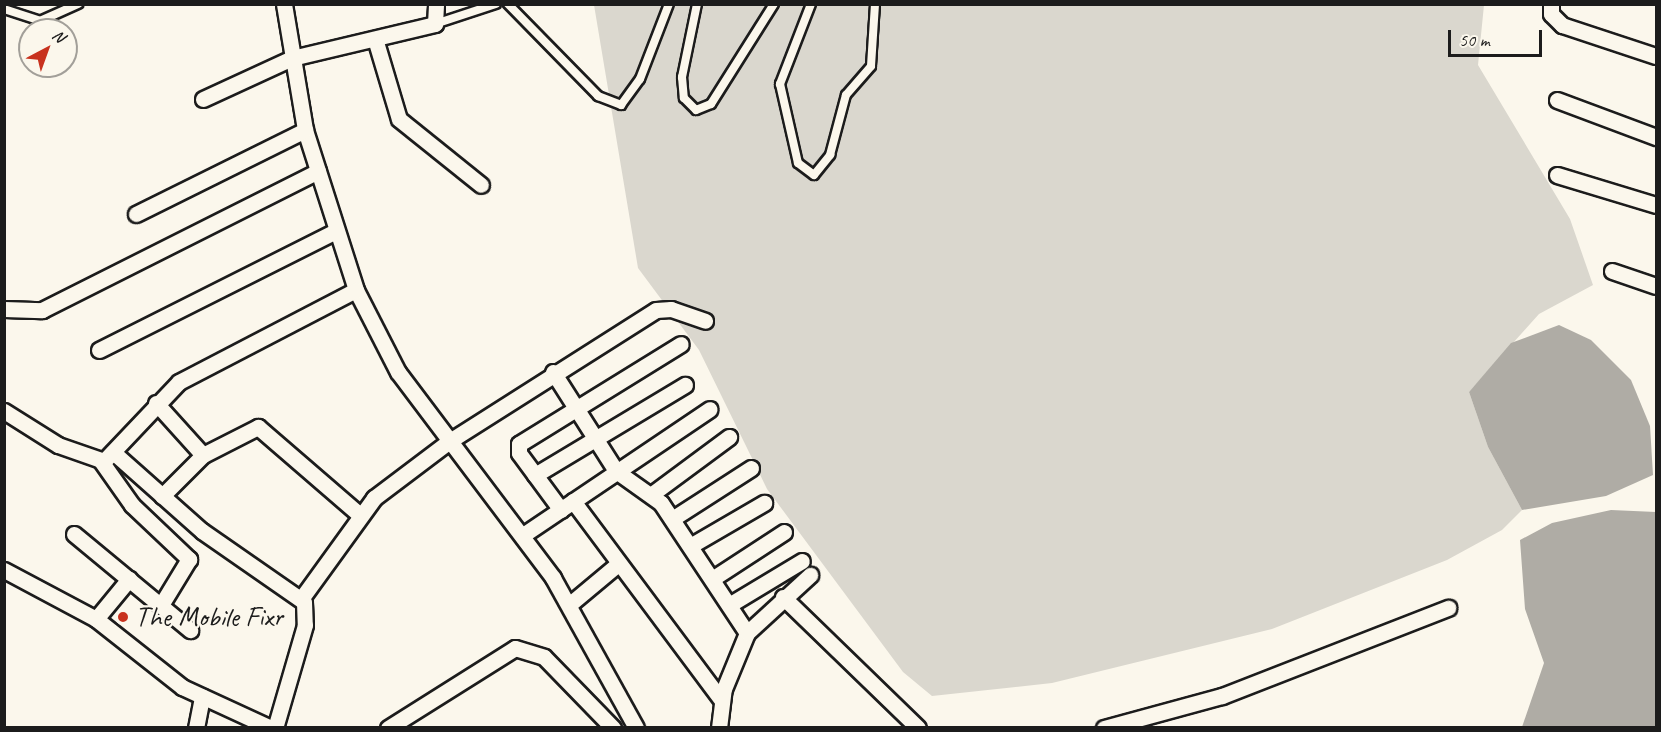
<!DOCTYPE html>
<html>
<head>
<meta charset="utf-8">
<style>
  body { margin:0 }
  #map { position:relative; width:1661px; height:732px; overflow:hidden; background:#fbf7ec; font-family:Caveat,sans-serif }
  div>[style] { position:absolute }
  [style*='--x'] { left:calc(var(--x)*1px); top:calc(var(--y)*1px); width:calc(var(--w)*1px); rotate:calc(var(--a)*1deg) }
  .green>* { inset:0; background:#dad7ce }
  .water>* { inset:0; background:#afaca5 }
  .roads { filter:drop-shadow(2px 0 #1c1c1c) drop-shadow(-2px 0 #1c1c1c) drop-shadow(0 2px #1c1c1c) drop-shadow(0 -2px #1c1c1c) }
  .lane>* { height:8px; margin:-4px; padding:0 4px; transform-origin:4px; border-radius:4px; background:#fbf7ec }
  .street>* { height:15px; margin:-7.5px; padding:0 7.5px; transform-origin:7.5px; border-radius:7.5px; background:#fbf7ec }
  .dots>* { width:16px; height:16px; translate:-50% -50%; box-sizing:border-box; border:3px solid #fbf7ec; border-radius:50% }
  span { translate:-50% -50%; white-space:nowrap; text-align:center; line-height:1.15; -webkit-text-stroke:4.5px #fbf7ec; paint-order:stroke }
  .poi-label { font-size:28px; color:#1c1c1c }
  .left { translate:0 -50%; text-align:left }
  .frame { position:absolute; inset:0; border:6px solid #1c1c1c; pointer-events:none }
  .north { position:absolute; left:18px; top:18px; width:60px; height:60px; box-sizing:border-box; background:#fbf7ec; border:2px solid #a29f99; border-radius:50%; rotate:41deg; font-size:16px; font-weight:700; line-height:24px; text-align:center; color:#1c1c1c }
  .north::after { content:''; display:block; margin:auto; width:21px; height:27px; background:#c8321e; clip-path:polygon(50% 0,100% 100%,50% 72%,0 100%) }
  .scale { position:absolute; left:1448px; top:30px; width:94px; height:27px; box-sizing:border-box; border:3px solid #1c1c1c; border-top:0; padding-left:8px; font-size:18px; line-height:21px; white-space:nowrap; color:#1c1c1c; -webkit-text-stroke:4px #fbf7ec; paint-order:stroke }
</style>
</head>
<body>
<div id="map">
  <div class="green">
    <i style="clip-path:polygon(594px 5px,1484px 5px,1478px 65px,1570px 219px,1593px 285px,1539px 314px,1469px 392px,1488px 447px,1522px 510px,1502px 530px,1447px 560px,1272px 629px,1052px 683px,932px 696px,903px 672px,767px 489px,699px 350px,638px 268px)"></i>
  </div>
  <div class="water">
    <i style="clip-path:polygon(1559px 325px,1591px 340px,1631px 380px,1650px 426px,1653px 475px,1606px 496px,1522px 510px,1488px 447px,1469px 392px,1511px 343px)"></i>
    <i style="clip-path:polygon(1611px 510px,1656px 512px,1656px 727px,1522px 727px,1544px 663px,1525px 609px,1520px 540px,1552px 523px)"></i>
  </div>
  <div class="roads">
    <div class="lane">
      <i style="--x:508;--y:4;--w:129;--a:45.6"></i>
      <i style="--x:598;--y:96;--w:25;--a:21"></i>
      <i style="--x:621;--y:105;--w:32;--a:-54"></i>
      <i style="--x:640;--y:79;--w:80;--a:-68.9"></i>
      <i style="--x:697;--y:4;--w:75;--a:101.6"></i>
      <i style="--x:682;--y:77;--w:21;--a:85"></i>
      <i style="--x:684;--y:98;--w:17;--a:45"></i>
      <i style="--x:696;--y:110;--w:16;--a:-22"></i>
      <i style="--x:711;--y:104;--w:118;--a:-57.8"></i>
      <i style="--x:811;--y:4;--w:86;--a:111.2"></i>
      <i style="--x:780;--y:84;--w:81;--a:77.2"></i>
      <i style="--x:798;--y:163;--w:20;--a:37"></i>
      <i style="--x:814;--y:175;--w:26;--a:-51"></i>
      <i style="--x:830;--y:155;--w:62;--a:-75.1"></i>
      <i style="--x:846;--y:95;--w:38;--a:-49"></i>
      <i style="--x:871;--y:66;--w:62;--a:-86.3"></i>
      <i style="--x:4;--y:9;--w:38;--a:18"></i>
      <i style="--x:40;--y:21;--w:42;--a:-24.1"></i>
      <i style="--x:435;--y:24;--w:64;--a:-18.2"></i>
    </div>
    <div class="street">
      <i style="--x:284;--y:4;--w:128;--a:80.5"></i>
      <i style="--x:305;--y:130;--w:168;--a:72.3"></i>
      <i style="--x:356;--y:290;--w:92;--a:62.9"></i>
      <i style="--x:398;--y:372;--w:258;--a:53"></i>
      <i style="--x:553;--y:578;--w:171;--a:61"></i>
      <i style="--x:1551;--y:4;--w:10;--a:90"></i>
      <i style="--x:1551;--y:14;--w:16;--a:45"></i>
      <i style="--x:1562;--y:25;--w:99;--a:18.3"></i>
      <i style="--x:376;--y:42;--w:80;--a:73.4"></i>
      <i style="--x:399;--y:119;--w:105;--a:38.8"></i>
      <i style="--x:203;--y:99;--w:98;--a:-24.7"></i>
      <i style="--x:292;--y:58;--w:147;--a:-13.4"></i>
      <i style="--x:435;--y:24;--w:20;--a:-87"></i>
      <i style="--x:1557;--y:100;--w:106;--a:20.5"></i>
      <i style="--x:1557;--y:175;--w:103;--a:16.9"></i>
      <i style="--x:136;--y:214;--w:189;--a:-26.4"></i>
      <i style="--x:1612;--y:271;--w:46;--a:18.8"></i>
      <i style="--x:4;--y:309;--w:38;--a:2"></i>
      <i style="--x:42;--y:310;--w:309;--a:-26.7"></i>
      <i style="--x:99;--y:350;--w:265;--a:-26.7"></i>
      <i style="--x:553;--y:372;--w:117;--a:57.5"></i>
      <i style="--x:616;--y:471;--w:55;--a:35.4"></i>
      <i style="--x:661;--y:503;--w:156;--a:56.5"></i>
      <i style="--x:156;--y:403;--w:70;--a:47.9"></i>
      <i style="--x:4;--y:411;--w:64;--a:32.2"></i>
      <i style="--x:58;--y:445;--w:49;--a:19.2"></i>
      <i style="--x:104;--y:461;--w:109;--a:-46.5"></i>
      <i style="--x:179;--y:382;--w:199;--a:-27.5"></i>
      <i style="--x:113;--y:452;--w:119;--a:41.6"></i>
      <i style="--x:202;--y:531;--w:124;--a:34.8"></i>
      <i style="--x:304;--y:602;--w:23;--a:88"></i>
      <i style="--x:305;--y:625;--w:107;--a:106.2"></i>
      <i style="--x:101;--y:461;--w:54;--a:54.8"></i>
      <i style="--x:132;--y:505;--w:79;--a:43.5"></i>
      <i style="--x:189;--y:559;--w:54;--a:121.3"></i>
      <i style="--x:535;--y:475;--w:175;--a:-31"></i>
      <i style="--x:652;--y:494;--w:96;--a:-36.5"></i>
      <i style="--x:162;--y:496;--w:58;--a:-45"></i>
      <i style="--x:203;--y:455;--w:62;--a:-27"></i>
      <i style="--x:258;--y:427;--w:135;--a:40.8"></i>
      <i style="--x:573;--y:501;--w:249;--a:53.3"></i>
      <i style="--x:561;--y:510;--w:71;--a:-126.4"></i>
      <i style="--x:519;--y:453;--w:9;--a:-90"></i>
      <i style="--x:519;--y:444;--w:190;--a:-31.7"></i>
      <i style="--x:672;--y:519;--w:94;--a:-32.8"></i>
      <i style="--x:74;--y:534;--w:151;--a:39.6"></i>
      <i style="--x:523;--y:535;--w:225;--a:-34"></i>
      <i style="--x:690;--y:546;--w:86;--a:-30.2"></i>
      <i style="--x:4;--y:570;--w:104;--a:28"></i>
      <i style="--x:96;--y:619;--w:110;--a:38.3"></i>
      <i style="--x:182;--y:687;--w:98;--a:24.7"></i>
      <i style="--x:712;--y:579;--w:86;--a:-33.1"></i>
      <i style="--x:783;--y:597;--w:188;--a:44.1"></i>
      <i style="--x:301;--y:599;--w:125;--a:-54.1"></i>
      <i style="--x:374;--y:498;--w:93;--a:-37.1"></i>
      <i style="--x:448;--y:442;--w:246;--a:-32.4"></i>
      <i style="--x:656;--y:310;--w:15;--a:-4"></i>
      <i style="--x:671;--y:309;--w:36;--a:19"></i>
      <i style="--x:570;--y:604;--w:62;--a:-39.8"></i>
      <i style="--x:729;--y:605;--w:85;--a:-31.1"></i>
      <i style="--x:96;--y:619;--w:52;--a:-50.5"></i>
      <i style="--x:196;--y:728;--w:32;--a:-79"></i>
      <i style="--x:388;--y:728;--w:150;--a:-32.2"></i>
      <i style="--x:515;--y:648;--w:30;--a:17"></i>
      <i style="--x:544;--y:657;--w:99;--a:45.8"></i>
      <i style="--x:719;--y:728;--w:39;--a:-83"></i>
      <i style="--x:724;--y:689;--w:61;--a:-67.7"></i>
      <i style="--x:747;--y:633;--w:86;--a:-42.6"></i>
      <i style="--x:1104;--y:728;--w:122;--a:-15.2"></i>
      <i style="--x:1222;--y:696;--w:243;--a:-21.3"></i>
    </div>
  </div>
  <div class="dots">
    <i style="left:123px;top:617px;background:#c8321e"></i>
  </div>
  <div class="poi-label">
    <span class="left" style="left:135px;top:617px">The Mobile Fixr</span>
  </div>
  <div class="frame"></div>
  <div class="north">N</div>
  <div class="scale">50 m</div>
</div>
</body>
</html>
